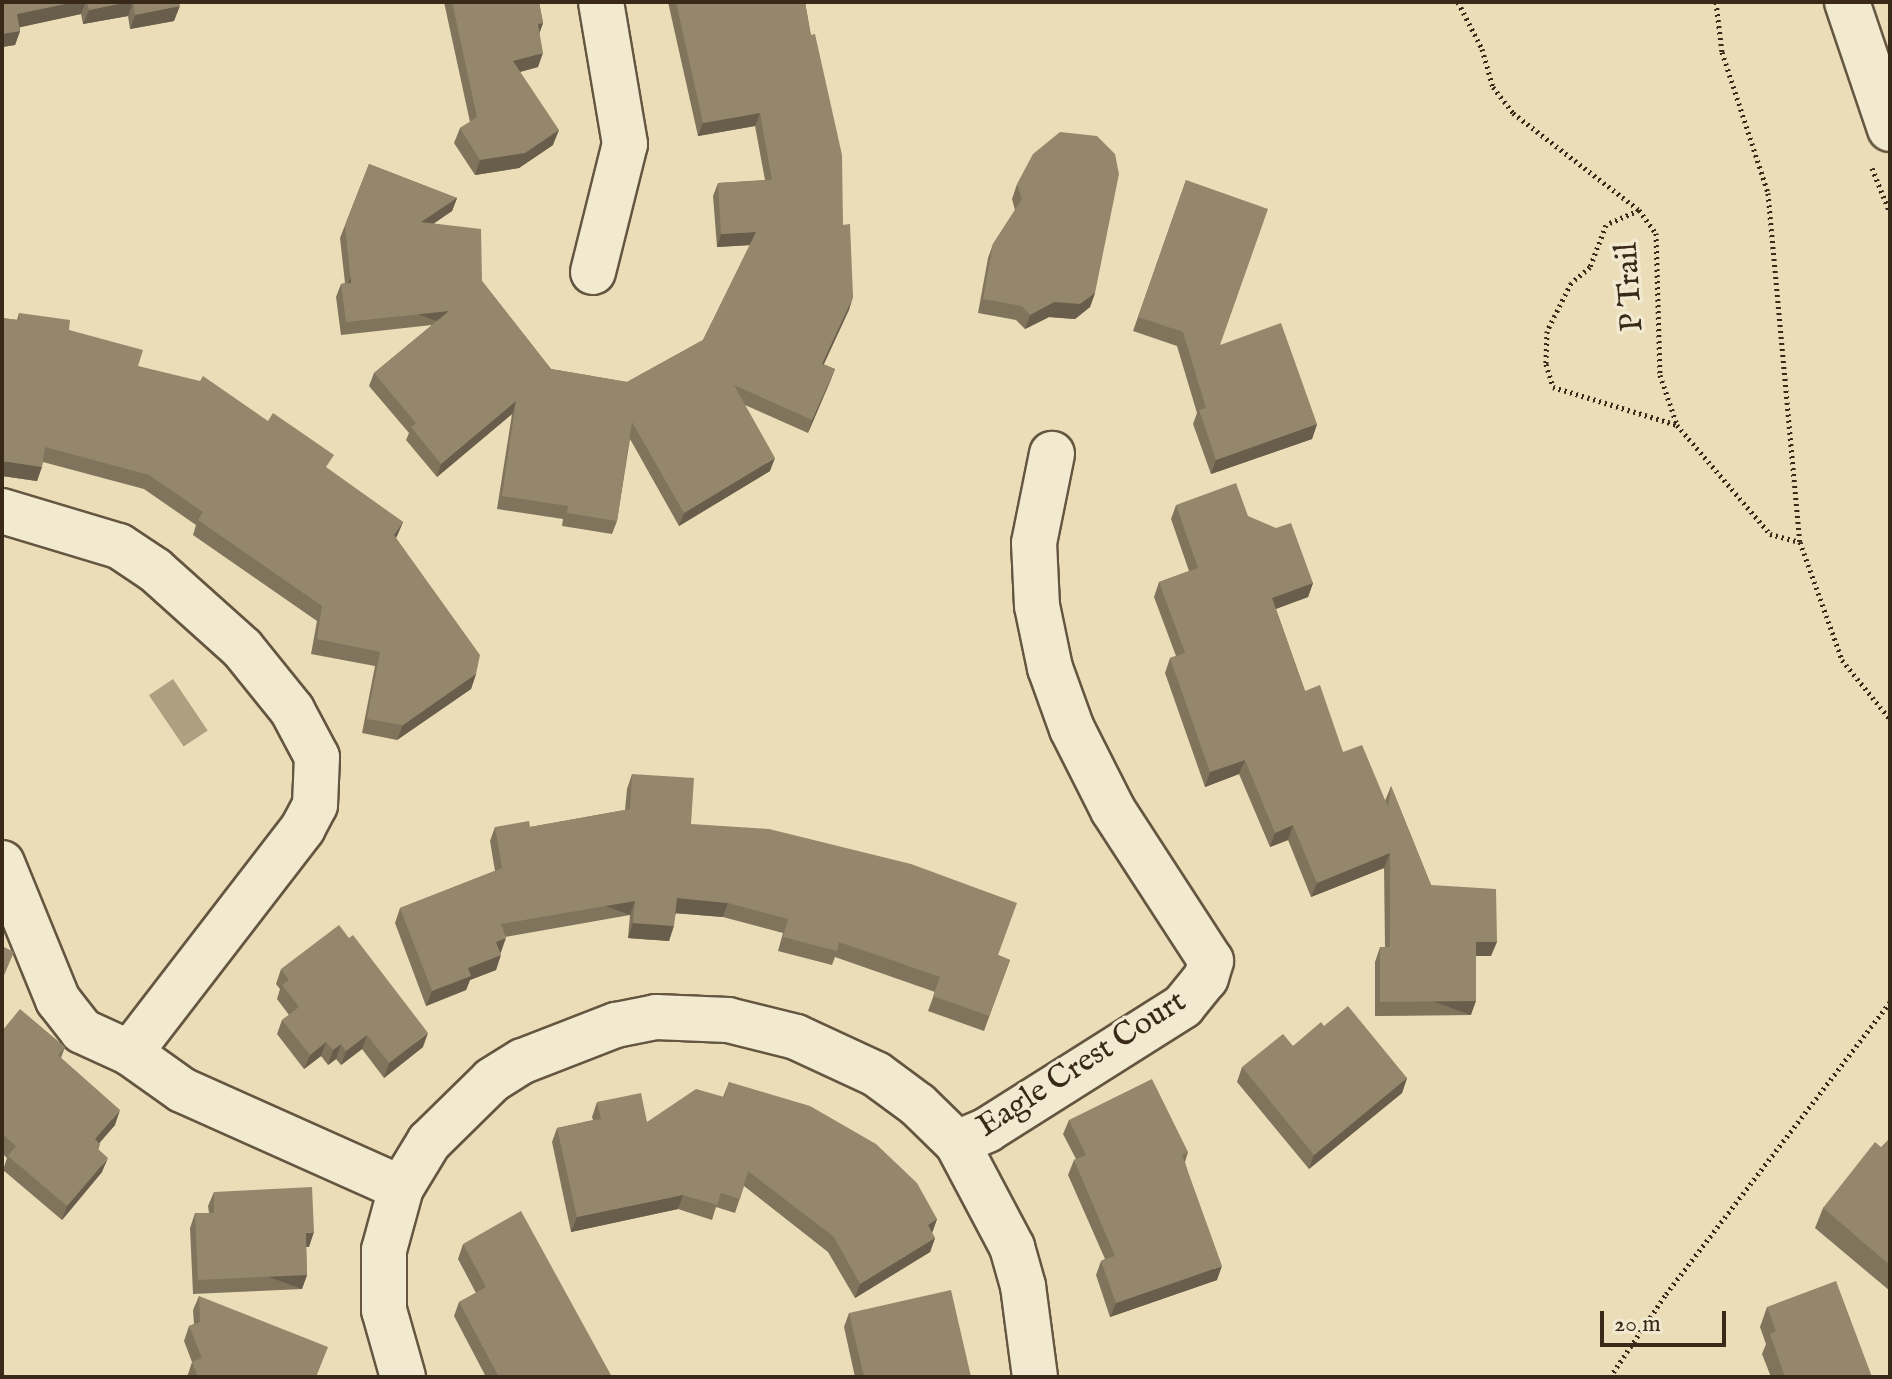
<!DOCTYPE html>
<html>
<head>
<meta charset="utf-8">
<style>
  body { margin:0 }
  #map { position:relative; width:1892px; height:1379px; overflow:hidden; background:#eaddb7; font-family:"IM FELL English",serif }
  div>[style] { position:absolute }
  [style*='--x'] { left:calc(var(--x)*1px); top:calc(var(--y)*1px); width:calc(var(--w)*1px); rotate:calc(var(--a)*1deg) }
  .water>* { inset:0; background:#ada081; transform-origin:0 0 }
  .path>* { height:5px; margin-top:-2.5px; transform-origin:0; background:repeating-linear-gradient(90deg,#382918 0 2px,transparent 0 6px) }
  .roads { filter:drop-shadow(2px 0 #645640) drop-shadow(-2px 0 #645640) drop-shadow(0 2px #645640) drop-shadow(0 -2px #645640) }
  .minor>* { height:44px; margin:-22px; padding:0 22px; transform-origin:22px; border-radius:22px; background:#f1e9d0 }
  .wall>* { inset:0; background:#80745c }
  .shaded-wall>* { inset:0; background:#685e4b; transform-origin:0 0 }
  .building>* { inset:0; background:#95876b }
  span { translate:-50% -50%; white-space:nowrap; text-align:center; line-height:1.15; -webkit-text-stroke:7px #f1e9d0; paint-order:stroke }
  .street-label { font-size:32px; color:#382918 }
  .frame { position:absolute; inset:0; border:4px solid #382918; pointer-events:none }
  .scale { position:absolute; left:1600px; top:1311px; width:126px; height:36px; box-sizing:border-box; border:4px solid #382918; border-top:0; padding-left:10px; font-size:24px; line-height:28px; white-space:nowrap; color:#382918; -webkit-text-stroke:6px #f1e9d0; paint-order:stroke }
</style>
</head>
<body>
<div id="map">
  <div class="water">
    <i style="left:173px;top:679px;width:62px;height:29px;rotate:56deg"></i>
  </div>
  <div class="path">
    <i style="--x:1458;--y:2;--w:53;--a:62.9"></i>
    <i style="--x:1482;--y:49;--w:40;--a:74"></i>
    <i style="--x:1493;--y:87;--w:33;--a:52"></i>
    <i style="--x:1513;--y:113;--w:159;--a:37.6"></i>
    <i style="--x:1639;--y:210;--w:29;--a:54"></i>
    <i style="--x:1656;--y:233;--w:142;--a:88.4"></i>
    <i style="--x:1660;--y:375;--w:53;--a:71.2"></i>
    <i style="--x:1677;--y:425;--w:143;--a:49.5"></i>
    <i style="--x:1770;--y:534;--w:31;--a:15"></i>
    <i style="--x:1716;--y:2;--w:50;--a:83.2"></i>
    <i style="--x:1722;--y:52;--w:148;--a:71.9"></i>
    <i style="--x:1768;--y:193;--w:350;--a:84.8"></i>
    <i style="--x:1800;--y:542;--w:125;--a:70.4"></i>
    <i style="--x:1842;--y:660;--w:76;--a:50.9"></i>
    <i style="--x:1872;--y:168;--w:48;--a:68.2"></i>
    <i style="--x:1639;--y:210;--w:36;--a:156"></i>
    <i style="--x:1606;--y:225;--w:45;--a:110.9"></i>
    <i style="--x:1590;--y:267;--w:25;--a:140"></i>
    <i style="--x:1571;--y:283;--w:54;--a:116.6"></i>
    <i style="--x:1547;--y:331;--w:33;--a:92"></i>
    <i style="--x:1546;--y:364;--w:24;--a:73"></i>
    <i style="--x:1553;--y:387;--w:130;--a:17"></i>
    <i style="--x:1610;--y:1377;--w:100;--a:-56"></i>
    <i style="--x:1666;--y:1294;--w:368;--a:-52.5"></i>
  </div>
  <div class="roads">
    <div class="minor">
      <i style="--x:1847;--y:2;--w:134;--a:71.3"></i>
      <i style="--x:593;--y:272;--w:132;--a:-76"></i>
      <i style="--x:625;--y:144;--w:144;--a:-99.6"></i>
      <i style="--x:2;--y:511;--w:122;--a:16.7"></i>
      <i style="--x:119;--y:546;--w:43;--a:33.7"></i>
      <i style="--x:155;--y:570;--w:117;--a:41.9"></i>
      <i style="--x:242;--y:648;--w:80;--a:51.1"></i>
      <i style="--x:292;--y:710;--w:53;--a:62"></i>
      <i style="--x:317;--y:757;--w:48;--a:92.4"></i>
      <i style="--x:315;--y:805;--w:26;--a:118"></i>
      <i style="--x:303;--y:828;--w:284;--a:127.6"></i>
      <i style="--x:2;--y:863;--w:148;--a:67.8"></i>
      <i style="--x:58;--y:1000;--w:39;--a:52"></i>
      <i style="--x:82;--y:1031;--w:53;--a:24.6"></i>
      <i style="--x:130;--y:1053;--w:64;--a:35.4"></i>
      <i style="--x:182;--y:1090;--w:240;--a:24.1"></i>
      <i style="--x:957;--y:1143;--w:33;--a:-23"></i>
      <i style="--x:987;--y:1130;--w:232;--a:-32.3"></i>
      <i style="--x:1183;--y:1006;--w:36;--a:-51"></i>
      <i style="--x:1206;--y:978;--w:18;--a:-74"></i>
      <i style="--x:1211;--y:961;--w:180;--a:-123"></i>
      <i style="--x:1113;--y:810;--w:91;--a:-116.8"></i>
      <i style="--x:1072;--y:729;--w:65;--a:-109.8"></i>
      <i style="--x:1050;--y:668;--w:63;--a:-101.8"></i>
      <i style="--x:1037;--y:606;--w:63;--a:-92.7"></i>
      <i style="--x:1034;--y:543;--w:91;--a:-78.6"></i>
      <i style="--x:403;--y:1377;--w:70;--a:-105.8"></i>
      <i style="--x:384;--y:1310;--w:60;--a:-90"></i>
      <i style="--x:384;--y:1250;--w:64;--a:-74.7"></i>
      <i style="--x:401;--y:1188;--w:54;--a:-58.7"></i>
      <i style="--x:429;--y:1142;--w:88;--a:-44.5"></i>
      <i style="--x:492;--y:1080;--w:36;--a:-32"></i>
      <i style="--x:523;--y:1061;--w:100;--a:-21.2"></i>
      <i style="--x:616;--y:1025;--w:41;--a:-11.3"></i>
      <i style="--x:656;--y:1017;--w:72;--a:2.4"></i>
      <i style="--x:728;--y:1020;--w:70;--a:14"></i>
      <i style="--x:796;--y:1037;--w:88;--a:24.8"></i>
      <i style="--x:876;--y:1074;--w:52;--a:36.4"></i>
      <i style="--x:918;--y:1105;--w:54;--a:44.3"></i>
      <i style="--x:957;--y:1143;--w:118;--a:62.1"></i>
      <i style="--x:1012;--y:1247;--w:41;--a:74.2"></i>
      <i style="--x:1023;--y:1286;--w:92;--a:82.5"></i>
    </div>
  </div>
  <div class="wall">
    <i style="clip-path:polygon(2px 2px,179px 2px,174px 21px,130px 29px,128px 16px,83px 24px,81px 14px,20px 27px,20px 31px,15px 45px,2px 47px)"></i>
    <i style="clip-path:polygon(444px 2px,539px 2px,543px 23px,539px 34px,538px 67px,520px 72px,553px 145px,519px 168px,475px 175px,454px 143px,460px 128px,470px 122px)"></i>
    <i style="clip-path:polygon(668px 2px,805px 2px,843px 225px,853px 297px,823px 364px,835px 369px,808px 433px,745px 405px,770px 471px,679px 526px,630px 439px,617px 521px,612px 534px,562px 526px,563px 519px,497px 509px,512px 414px,437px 477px,406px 440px,409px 433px,369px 386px,374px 373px,432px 325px,341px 335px,336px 297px,341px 284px,345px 283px,340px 238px,369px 164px,457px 198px,452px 211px,434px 223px,482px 281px,551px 369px,627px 382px,703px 340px,750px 245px,717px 247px,713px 196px,718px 183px,765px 180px,755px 126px,698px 136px)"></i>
    <i style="clip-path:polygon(1186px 180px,1220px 345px,1317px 424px,1312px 439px,1211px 474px,1193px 424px,1197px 413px,1177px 346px,1133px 331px)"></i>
    <i style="clip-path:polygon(1017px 184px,1095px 293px,1090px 307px,1075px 319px,1049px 317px,1025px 329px,1016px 320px,978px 313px,988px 258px,993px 244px,1015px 210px,1012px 199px)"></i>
    <i style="clip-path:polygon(19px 313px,69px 330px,138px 366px,329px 470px,403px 522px,396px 538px,476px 674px,471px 689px,397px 740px,362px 733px,375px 666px,311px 654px,317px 621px,193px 535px,196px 525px,144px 489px,43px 462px,37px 481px,2px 476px,2px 318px,17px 320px)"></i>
    <i style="clip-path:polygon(1176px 505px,1248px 516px,1313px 583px,1308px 597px,1276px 609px,1305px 691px,1343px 752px,1385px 801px,1391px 786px,1431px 885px,1491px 956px,1476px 956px,1471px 1015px,1375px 1016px,1375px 962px,1380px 947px,1385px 947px,1384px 868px,1311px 897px,1288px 840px,1270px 847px,1239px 774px,1205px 787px,1165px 673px,1170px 658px,1176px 656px,1154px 597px,1159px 582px,1189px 571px,1171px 519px)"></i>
    <i style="clip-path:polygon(632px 774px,691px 824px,1010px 960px,984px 1031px,928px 1011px,935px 992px,835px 957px,832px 965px,778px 951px,783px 933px,723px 917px,676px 913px,669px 941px,628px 938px,630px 915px,505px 937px,496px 970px,470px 980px,466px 990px,426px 1006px,395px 923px,400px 908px,495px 871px,490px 841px,495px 827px,530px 827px,625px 810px,627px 789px)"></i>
    <i style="clip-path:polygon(281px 969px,423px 1047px,384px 1078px,362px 1049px,341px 1065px,336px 1059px,328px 1065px,321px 1056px,304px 1069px,277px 1034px,282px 1020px,289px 1015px,277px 999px,280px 989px,276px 984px)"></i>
    <i style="clip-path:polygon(1324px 1026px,1407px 1078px,1402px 1093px,1309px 1169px,1237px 1082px,1242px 1067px,1293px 1046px)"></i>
    <i style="clip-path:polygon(2px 1031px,65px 1047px,61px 1058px,115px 1125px,99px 1143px,100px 1144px,98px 1150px,102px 1172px,62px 1220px,3px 1170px,7px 1158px,2px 1153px)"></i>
    <i style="clip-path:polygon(729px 1082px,937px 1219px,932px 1233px,935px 1238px,930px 1252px,855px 1298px,828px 1252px,744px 1186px,735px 1213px,716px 1207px,712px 1220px,678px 1209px,571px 1232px,552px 1142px,557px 1128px,593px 1120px,592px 1117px,597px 1102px,647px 1122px,723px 1097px)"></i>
    <i style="clip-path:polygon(1069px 1120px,1188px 1152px,1185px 1162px,1217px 1280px,1110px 1317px,1096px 1275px,1101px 1261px,1105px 1259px,1068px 1175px,1074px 1160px,1076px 1159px,1063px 1134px)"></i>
    <i style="clip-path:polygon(1890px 1138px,1890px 1291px,1815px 1228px,1823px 1208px)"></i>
    <i style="clip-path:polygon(214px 1192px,309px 1247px,306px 1247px,307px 1275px,302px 1289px,193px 1294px,190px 1228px,195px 1213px,209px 1213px,208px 1206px)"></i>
    <i style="clip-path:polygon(463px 1244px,612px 1377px,486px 1377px,454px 1316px,459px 1302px,476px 1293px,458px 1259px)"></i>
    <i style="clip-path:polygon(199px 1296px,317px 1377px,187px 1377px,192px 1362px,184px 1341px,189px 1326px,194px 1324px,193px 1310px)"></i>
    <i style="clip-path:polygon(1767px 1307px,1872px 1377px,1771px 1377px,1762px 1354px,1766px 1344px,1760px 1327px)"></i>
    <i style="clip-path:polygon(849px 1313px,971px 1377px,855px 1377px,844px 1327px)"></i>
  </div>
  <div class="shaded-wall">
    <i style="clip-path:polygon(75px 2px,86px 2px,81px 14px,12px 29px,17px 14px)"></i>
    <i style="clip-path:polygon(129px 2px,133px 2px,128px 16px,83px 24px,89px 10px)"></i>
    <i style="clip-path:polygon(180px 6px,174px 21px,130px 29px,135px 15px)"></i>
    <i style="clip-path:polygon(543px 23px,538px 37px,538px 24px)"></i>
    <i style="clip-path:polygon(20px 31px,15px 45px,2px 47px,2px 34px)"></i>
    <i style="clip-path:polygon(543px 53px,538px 67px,508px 75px,513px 61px)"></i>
    <i style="clip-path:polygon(760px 113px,755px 126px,698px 136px,703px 123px)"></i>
    <i style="clip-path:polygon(559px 130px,553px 145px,519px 168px,475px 175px,480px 160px)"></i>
    <i style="clip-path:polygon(457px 198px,452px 211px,417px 235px,421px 222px)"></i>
    <i style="clip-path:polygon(756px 232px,752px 245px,717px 247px,721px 234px)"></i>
    <i style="clip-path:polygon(1095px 293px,1090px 307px,1075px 319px,1049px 317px,1025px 329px,1030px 315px,1054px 302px)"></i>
    <i style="clip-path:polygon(853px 297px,849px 310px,818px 377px,822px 364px)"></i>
    <i style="left:449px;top:311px;width:14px;height:104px;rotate:111deg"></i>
    <i style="clip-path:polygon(835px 369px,830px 382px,808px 433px,812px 420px)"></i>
    <i style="clip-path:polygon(516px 401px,512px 414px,437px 477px,441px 464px)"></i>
    <i style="clip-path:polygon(1317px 424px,1312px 439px,1211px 474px,1216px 460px)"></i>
    <i style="clip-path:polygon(775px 458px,770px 471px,679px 526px,684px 513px)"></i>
    <i style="clip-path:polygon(2px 461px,42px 467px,37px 481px,2px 476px)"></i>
    <i style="clip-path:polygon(403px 522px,397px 536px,388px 549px,394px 535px)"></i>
    <i style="clip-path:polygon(1313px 583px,1308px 597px,1267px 612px,1272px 598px)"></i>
    <i style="clip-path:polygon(476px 674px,471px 689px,397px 740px,403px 725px)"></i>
    <i style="clip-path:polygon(1245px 760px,1239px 774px,1205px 787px,1210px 772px)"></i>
    <i style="clip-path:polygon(1293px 825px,1288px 840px,1270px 847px,1275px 833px)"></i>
    <i style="clip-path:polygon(1390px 853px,1384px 868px,1311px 897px,1317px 883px)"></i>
    <i style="clip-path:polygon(677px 898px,728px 903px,723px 917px,672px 913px)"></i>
    <i style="left:635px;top:901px;width:15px;height:136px;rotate:110deg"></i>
    <i style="clip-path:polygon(633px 923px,674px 926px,669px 941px,628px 938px)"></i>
    <i style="clip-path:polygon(506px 938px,501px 952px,491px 956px,496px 942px)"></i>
    <i style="clip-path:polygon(1476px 942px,1497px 942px,1491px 956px,1471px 956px)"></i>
    <i style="clip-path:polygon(501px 955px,496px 970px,470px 980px,466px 990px,426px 1006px,432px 991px,468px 968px)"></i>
    <i style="left:1476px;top:1001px;width:15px;height:96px;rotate:110deg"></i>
    <i style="clip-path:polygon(428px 1033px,423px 1047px,384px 1078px,389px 1063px)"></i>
    <i style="clip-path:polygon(367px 1035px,362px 1049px,341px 1065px,346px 1051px)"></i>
    <i style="clip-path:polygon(326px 1042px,321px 1056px,304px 1069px,310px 1055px)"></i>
    <i style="clip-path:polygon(341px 1044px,336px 1059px,328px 1065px,333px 1050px)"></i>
    <i style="clip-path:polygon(1407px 1078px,1402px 1093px,1309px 1169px,1314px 1155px)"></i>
    <i style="clip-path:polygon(120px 1110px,115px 1125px,90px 1154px,95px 1139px)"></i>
    <i style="clip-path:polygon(108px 1158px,102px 1172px,62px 1220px,67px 1206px)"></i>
    <i style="clip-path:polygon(683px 1195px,678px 1209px,571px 1232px,577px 1217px)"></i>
    <i style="clip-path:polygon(937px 1219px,932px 1233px,928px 1225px)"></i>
    <i style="clip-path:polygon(314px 1232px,309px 1247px,300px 1247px,306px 1233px)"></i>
    <i style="clip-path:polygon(935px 1238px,930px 1252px,855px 1298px,860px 1284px)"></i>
    <i style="clip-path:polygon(1222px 1266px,1217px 1280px,1110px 1317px,1116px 1303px)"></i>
    <i style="left:307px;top:1275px;width:15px;height:109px;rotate:110deg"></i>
  </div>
  <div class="building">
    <i style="clip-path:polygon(2px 2px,75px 2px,17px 14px,20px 31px,2px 34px)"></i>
    <i style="clip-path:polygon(87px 2px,129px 2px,89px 10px)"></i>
    <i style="clip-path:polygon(133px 2px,179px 2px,180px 6px,135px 15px)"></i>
    <i style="clip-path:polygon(452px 2px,539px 2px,543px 23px,538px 24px,543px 53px,513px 61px,559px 130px,525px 153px,480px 160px,460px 128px,477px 117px)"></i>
    <i style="clip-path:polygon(676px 2px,805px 2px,811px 35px,815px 34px,842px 155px,843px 225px,850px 224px,853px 297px,822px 364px,835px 369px,812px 420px,734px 385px,775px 458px,684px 513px,632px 422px,617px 521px,567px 513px,568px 506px,502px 496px,516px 401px,441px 464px,411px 427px,416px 423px,374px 373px,449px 311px,346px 322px,341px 284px,351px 283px,345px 225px,369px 164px,457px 198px,421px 222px,481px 229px,482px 281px,551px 369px,627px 382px,703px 340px,756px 232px,721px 234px,718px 183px,772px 180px,760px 113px,703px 123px)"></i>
    <i style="clip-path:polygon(1060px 132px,1097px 136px,1115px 154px,1119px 174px,1095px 293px,1080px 304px,1054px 302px,1030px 315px,1022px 306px,983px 299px,993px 244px,1022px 199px,1017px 184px,1033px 154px)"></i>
    <i style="clip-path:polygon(1186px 180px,1268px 209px,1220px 345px,1281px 323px,1317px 424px,1216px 460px,1199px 410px,1206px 408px,1183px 332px,1138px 317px)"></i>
    <i style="clip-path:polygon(19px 313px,70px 320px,69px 330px,143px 350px,138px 366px,200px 381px,203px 376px,268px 421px,273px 413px,334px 455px,326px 467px,403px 522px,394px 535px,480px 655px,476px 674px,403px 725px,367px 719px,380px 652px,317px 639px,322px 606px,198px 520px,203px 512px,149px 475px,45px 447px,42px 467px,2px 461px,2px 318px,19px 320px)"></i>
    <i style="clip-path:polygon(1236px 483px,1248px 516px,1276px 528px,1291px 523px,1313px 583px,1272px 598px,1305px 691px,1320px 685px,1343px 752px,1362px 745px,1388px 807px,1391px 786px,1431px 885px,1496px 889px,1497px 942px,1476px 942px,1476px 1001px,1380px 1002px,1380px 947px,1390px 947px,1390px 853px,1317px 883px,1293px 825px,1275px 833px,1245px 760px,1210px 772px,1170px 658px,1185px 653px,1159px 582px,1198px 568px,1176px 505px)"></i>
    <i style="clip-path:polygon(632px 774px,694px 778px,691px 824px,769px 829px,911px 864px,1017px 903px,998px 955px,1010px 960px,989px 1016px,933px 996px,940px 977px,839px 942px,837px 951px,783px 937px,788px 919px,728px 903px,677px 898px,674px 926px,633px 923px,635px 901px,501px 924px,506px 938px,496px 942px,501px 955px,468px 968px,471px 976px,432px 991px,400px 908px,502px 868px,495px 827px,529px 821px,530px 827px,630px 809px)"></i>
    <i style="clip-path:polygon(339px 925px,349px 938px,353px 935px,428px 1033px,389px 1063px,367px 1035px,346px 1051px,341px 1044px,333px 1050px,326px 1042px,310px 1055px,282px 1020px,299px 1007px,282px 985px,289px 980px,281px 969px)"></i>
    <i style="clip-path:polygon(2px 946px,14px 952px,2px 980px)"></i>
    <i style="clip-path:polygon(1348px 1006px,1407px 1078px,1314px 1155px,1242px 1067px,1283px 1034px,1293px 1046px,1321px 1022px,1324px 1026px)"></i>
    <i style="clip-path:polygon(20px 1009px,65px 1047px,58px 1055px,120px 1110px,95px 1139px,100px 1144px,97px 1148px,108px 1158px,67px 1206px,8px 1156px,16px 1146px,2px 1134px,2px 1031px)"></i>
    <i style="clip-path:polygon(1152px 1079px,1188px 1152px,1182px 1155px,1222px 1266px,1116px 1303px,1101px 1261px,1115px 1256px,1074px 1160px,1086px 1155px,1069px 1120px)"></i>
    <i style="clip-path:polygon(729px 1082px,810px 1106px,876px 1144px,917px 1183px,937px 1219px,928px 1225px,935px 1238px,860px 1284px,834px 1237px,748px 1171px,740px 1199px,721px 1193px,717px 1205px,683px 1195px,577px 1217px,557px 1128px,601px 1119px,597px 1102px,641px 1093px,647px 1122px,696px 1089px,724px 1097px)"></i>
    <i style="clip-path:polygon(1890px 1138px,1890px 1265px,1823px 1208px,1875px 1142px,1882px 1148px)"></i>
    <i style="clip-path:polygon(312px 1187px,314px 1232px,306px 1233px,307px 1275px,198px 1280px,195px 1213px,214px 1213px,214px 1192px)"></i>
    <i style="clip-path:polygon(521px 1211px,612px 1377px,499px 1377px,459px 1302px,486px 1287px,463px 1244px)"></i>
    <i style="clip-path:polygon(1836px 1281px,1872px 1377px,1785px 1377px,1770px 1334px,1776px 1331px,1767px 1307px)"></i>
    <i style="clip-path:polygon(951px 1290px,971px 1377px,864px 1377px,849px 1313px)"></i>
    <i style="clip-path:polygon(199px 1296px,328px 1347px,316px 1377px,198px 1377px,192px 1362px,202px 1358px,189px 1326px,200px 1322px)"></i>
  </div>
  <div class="street-label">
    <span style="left:1631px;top:287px;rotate:-94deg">P Trail</span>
    <span style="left:1082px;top:1065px;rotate:-33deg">Eagle Crest Court</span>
  </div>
  <div class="frame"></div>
  <div class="scale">20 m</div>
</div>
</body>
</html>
